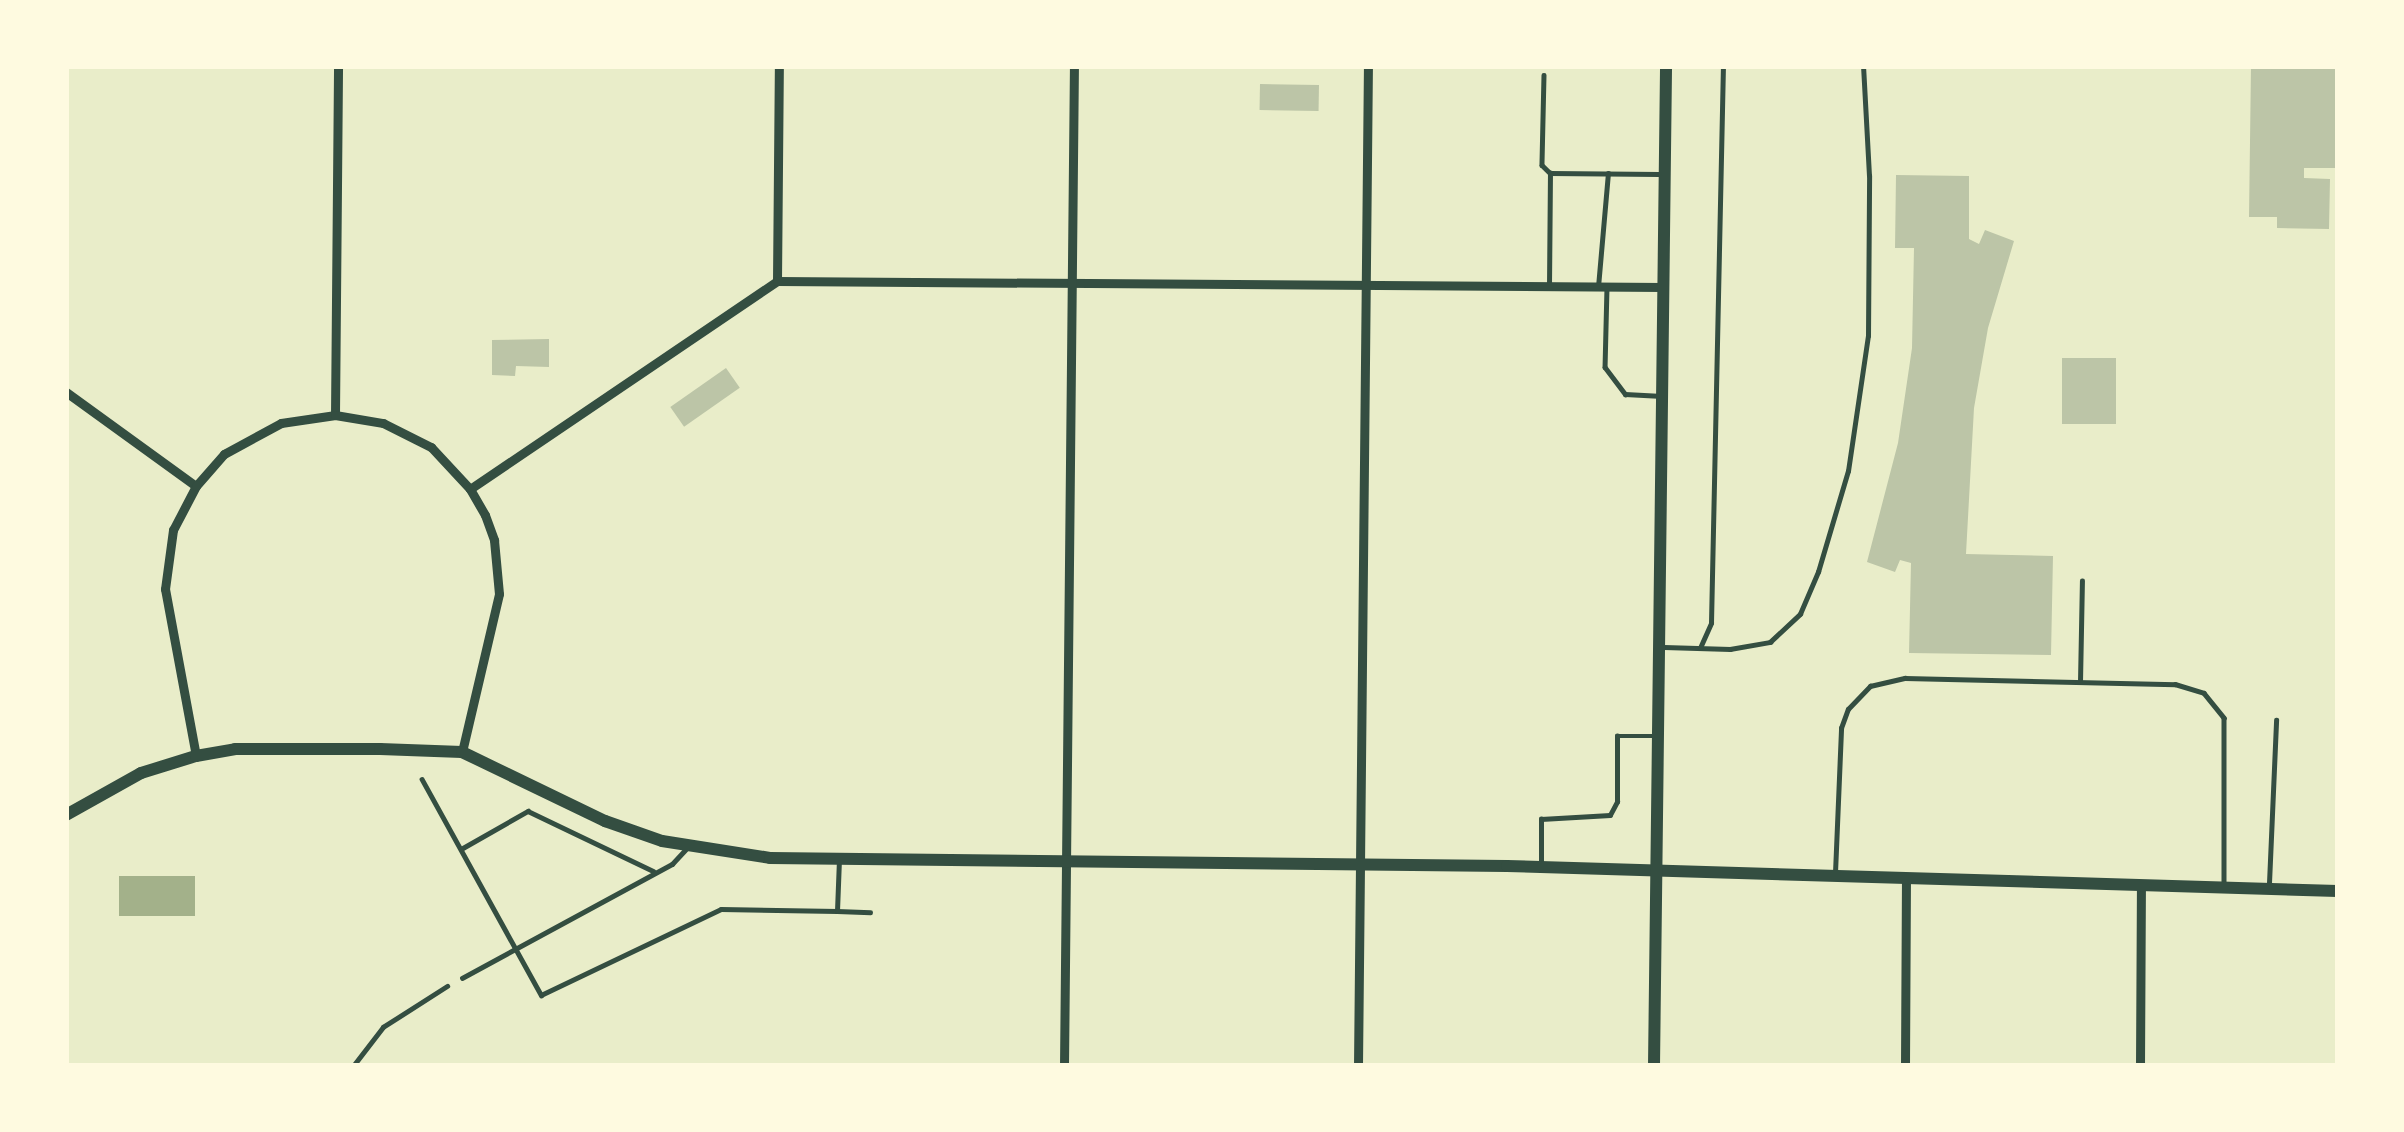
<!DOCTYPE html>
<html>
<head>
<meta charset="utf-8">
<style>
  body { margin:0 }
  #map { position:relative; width:2404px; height:1132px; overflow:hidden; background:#e9edc9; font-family:"Playfair Display",serif }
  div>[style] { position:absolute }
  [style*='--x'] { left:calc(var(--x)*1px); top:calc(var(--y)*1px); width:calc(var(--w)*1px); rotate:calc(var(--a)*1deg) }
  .water>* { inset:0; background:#a3b18a; transform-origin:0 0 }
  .building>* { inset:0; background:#bcc5a7; transform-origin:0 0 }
  .service>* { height:4.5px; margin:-2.25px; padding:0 2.25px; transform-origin:2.25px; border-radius:2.25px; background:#344e41 }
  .minor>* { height:9px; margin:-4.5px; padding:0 4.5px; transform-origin:4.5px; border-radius:4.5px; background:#344e41 }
  .tertiary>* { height:12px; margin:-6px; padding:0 6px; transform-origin:6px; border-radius:6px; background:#344e41 }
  span { translate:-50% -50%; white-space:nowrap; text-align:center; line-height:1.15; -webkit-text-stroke:10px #fefae0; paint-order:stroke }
  .frame { position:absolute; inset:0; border:69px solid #fefae0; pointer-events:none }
</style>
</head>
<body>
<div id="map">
  <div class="water">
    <i style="left:119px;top:876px;width:76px;height:40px"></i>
  </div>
  <div class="building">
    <i style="clip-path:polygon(2251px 66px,2338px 66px,2338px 168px,2304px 168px,2304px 178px,2330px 179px,2329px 229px,2277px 228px,2277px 217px,2249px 217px)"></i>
    <i style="left:1260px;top:84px;width:59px;height:26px;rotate:1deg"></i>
    <i style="clip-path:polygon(1896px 175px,1969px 176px,1969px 239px,1979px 244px,1985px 230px,2014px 241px,1988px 328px,1974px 408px,1966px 554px,2053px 556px,2051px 655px,1909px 653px,1911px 563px,1900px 560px,1895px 572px,1867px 562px,1898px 443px,1912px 348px,1914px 248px,1895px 248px)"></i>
    <i style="clip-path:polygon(549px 339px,549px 367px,516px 366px,515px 376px,492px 375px,492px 340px)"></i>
    <i style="left:2062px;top:358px;width:54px;height:66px"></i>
    <i style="left:726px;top:368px;width:24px;height:68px;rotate:55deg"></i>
  </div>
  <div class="service">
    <i style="--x:1544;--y:75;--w:90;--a:91.3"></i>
    <i style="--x:1542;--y:165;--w:11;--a:45"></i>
    <i style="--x:1549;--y:286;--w:113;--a:-89.5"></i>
    <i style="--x:1550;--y:173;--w:109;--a:0.5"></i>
    <i style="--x:1598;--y:287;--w:114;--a:-85"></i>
    <i style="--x:1607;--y:287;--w:80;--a:91.4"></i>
    <i style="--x:1605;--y:367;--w:34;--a:53"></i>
    <i style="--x:1625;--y:394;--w:37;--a:3"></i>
    <i style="--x:1664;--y:647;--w:66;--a:1.7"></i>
    <i style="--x:1730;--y:649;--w:41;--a:-9.9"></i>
    <i style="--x:1770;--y:642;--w:41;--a:-43"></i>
    <i style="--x:1800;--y:614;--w:46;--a:-66.8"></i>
    <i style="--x:1818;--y:572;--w:105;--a:-73.5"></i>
    <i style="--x:1848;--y:471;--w:136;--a:-81.6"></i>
    <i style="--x:1868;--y:336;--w:160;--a:-89.6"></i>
    <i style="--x:1869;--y:176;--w:110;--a:-93.1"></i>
    <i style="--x:1700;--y:648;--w:27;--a:-66"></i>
    <i style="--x:1711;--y:623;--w:557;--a:-88.77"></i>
    <i style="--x:2080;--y:682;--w:101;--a:-88.9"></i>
    <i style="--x:422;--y:779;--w:247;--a:61.1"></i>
    <i style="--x:541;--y:995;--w:199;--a:-25.5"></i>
    <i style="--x:721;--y:909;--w:116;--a:1"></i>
    <i style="--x:837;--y:911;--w:52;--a:-87.8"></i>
    <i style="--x:461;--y:849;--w:77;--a:-29.6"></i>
    <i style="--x:528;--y:811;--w:139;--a:25.6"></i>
    <i style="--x:1541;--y:867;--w:48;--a:-90"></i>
    <i style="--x:1541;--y:819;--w:69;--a:-3.3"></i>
    <i style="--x:1610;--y:815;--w:15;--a:-62"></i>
    <i style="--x:1617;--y:802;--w:66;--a:-90"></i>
    <i style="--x:1617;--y:736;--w:37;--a:0"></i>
    <i style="--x:1835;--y:873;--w:145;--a:-87.6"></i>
    <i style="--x:1841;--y:728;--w:20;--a:-70"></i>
    <i style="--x:1848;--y:709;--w:32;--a:-46"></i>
    <i style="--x:1870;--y:686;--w:36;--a:-13"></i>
    <i style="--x:1905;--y:678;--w:270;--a:1.3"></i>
    <i style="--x:2175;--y:684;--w:30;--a:17"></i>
    <i style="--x:2204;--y:693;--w:32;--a:51"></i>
    <i style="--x:2224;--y:718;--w:164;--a:90"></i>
    <i style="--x:2269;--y:883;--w:163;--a:-87.5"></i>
    <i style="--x:837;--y:911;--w:33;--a:2"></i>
    <i style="--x:462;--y:978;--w:239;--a:-28.5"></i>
    <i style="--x:672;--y:864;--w:23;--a:-47"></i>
    <i style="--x:353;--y:1066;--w:49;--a:-52.4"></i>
    <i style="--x:383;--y:1027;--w:76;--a:-32.6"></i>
  </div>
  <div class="minor">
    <i style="--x:777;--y:281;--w:215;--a:-89.5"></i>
    <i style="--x:66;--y:392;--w:160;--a:35.9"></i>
    <i style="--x:335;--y:415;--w:349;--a:-89.5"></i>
    <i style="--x:470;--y:489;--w:371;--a:-34.1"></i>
    <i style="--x:777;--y:281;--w:886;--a:0.39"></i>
    <i style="--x:196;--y:756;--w:170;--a:-100.5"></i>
    <i style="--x:165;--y:589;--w:60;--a:-82.3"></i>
    <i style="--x:173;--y:530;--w:50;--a:-62.4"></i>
    <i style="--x:196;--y:486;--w:43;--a:-48.8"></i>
    <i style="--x:224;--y:454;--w:65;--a:-28.5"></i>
    <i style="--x:281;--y:423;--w:55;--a:-8.4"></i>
    <i style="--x:335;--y:415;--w:49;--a:9.5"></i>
    <i style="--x:383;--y:423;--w:54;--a:26.6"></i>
    <i style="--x:431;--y:447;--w:57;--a:47.1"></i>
    <i style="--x:470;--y:489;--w:30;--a:60"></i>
    <i style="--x:485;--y:515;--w:27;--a:70"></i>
    <i style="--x:494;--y:540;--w:54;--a:84.7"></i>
    <i style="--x:499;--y:594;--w:162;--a:103.2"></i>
    <i style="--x:1064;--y:1066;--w:1000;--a:-89.43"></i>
    <i style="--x:1358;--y:1066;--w:1000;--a:-89.43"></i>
    <i style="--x:1905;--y:1066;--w:186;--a:-89.7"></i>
    <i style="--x:2140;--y:1066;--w:180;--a:-89.7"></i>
  </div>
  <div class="tertiary">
    <i style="--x:66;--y:815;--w:86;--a:-29.2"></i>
    <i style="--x:141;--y:773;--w:58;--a:-17.2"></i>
    <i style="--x:196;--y:756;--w:40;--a:-10"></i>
    <i style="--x:235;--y:749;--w:145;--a:0"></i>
    <i style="--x:380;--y:749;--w:82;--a:2.1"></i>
    <i style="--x:462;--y:752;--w:159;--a:25.8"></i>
    <i style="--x:605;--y:821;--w:60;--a:19.3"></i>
    <i style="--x:662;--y:841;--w:109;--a:8.9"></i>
    <i style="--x:770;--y:858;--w:737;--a:0.62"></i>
    <i style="--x:1507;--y:866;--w:831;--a:1.72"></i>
    <i style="--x:1654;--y:1066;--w:1000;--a:-89.31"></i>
  </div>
  <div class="frame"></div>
</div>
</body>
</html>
